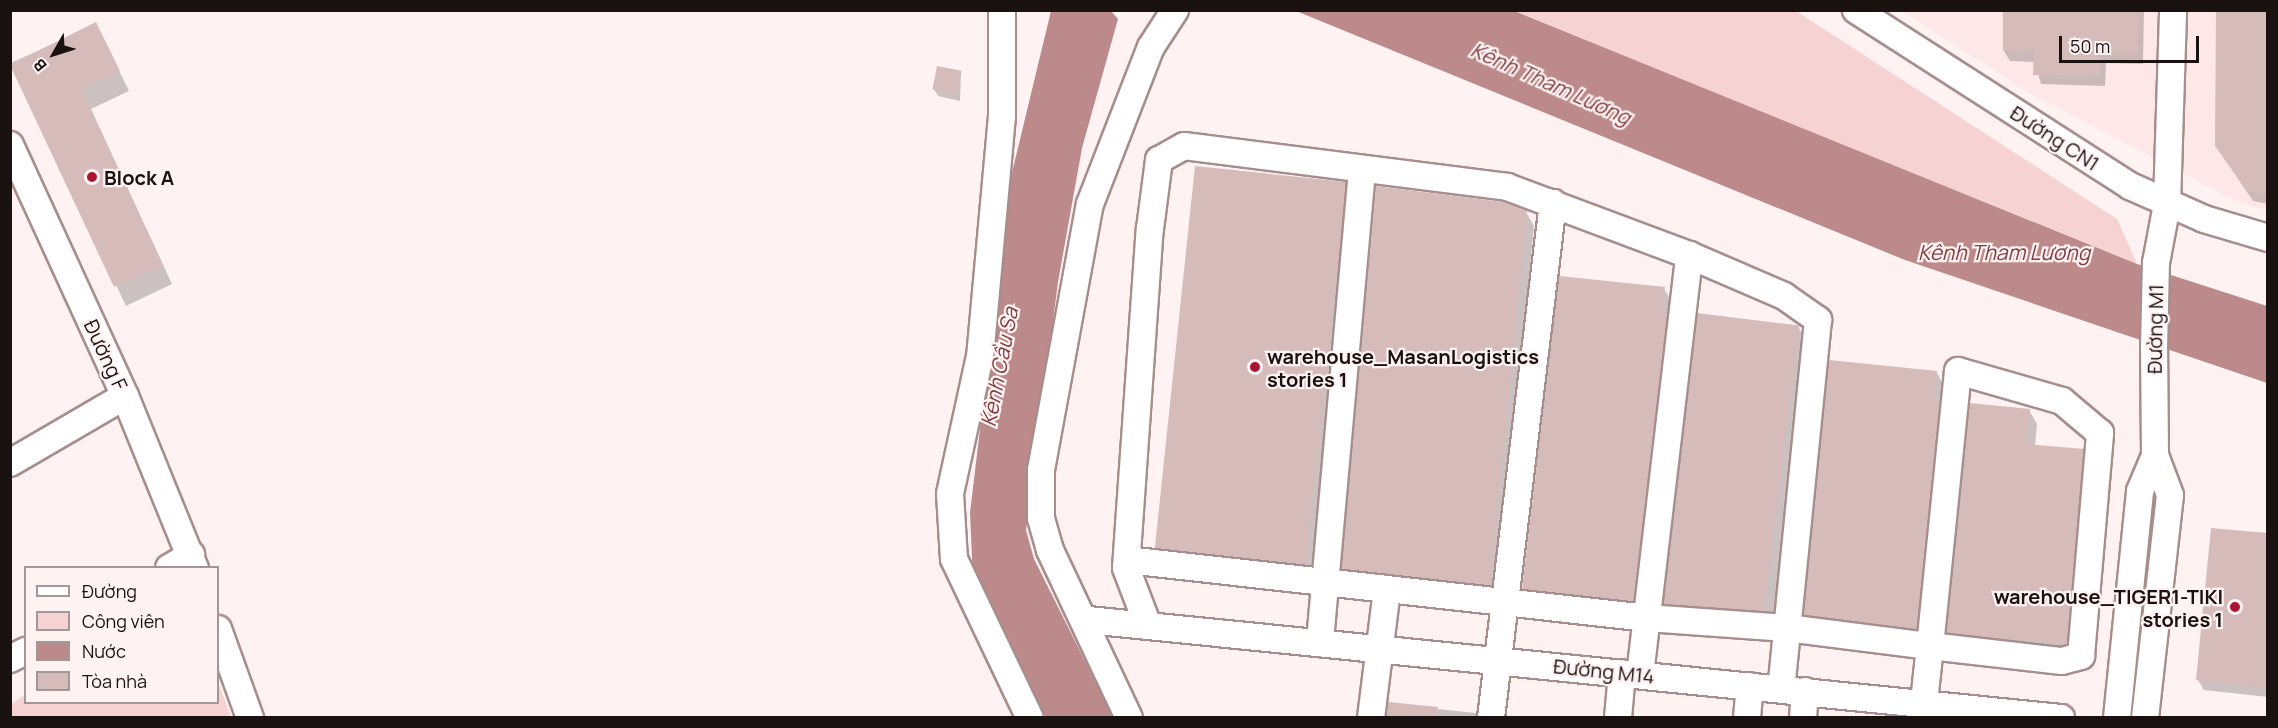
<!DOCTYPE html>
<html>
<head>
<meta charset="utf-8">
<style>
  body { margin:0 }
  #map { position:relative; width:2278px; height:728px; overflow:hidden; background:#fef2f2; font-family:Manrope,sans-serif }
  div>[style] { position:absolute }
  [style*='--x'] { left:calc(var(--x)*1px); top:calc(var(--y)*1px); width:calc(var(--w)*1px); rotate:calc(var(--a)*1deg) }
  .built>* { inset:0; background:#fee7e7 }
  .green>* { inset:0; background:#f6d2d2 }
  .water>* { inset:0; background:#bc8a8a }
  .shadow>* { inset:0; background:#0003 }
  .building>* { inset:0; background:#d6bbbb; transform-origin:0 0 }
  .roads { filter:drop-shadow(2px 0 #a78e8d) drop-shadow(-2px 0 #a78e8d) drop-shadow(0 2px #a78e8d) drop-shadow(0 -2px #a78e8d) }
  .minor>* { height:26px; margin:-13px; padding:0 13px; transform-origin:13px; border-radius:13px; background:#fff }
  .dots>* { width:16px; height:16px; translate:-50% -50%; box-sizing:border-box; border:3px solid #fef2f2; border-radius:50% }
  span { translate:-50% -50%; white-space:nowrap; text-align:center; line-height:1.15; -webkit-text-stroke:4.5px #fef2f2; paint-order:stroke }
  .street-label { font-size:20px; color:#1a1111 }
  .poi-label { font-size:20px; color:#1a1111; font-weight:700 }
  .left { translate:0 -50%; text-align:left }
  .right { translate:-100% -50%; text-align:right }
  .water-label { font-size:21px; color:#803e41; font-style:italic }
  .frame { position:absolute; inset:0; border:12px solid #1a1111; pointer-events:none }
  .legend { position:absolute; left:24px; top:566px; width:195px; height:138px; box-sizing:border-box; background:#fef2f2; border:2px solid #a39898; margin:0; padding:8px 10px; list-style:none; font-size:18px; color:#1a1111 }
  .legend li { display:flex; align-items:center; gap:12px; height:30px }
  .legend b { width:30px; border:2px solid #a39898 }
  .north { position:absolute; left:24px; top:24px; width:60px; height:60px; -webkit-text-stroke:4px #fef2f2; paint-order:stroke; rotate:231deg; font-size:16px; font-weight:700; line-height:24px; text-align:center; color:#1a1111 }
  .north::after { content:''; display:block; margin:auto; width:21px; height:27px; background:#1a1111; clip-path:polygon(50% 0,100% 100%,50% 72%,0 100%) }
  .scale { position:absolute; left:2059px; top:36px; width:140px; height:27px; box-sizing:border-box; border:3px solid #1a1111; border-top:0; padding-left:8px; font-size:18px; line-height:21px; white-space:nowrap; color:#1a1111; -webkit-text-stroke:4px #fef2f2; paint-order:stroke }
</style>
</head>
<body>
<div id="map">
  <div class="built">
    <i style="clip-path:polygon(1902px 11px,2267px 11px,2267px 210px,2242px 204px,2029px 93px)"></i>
  </div>
  <div class="green">
    <i style="clip-path:polygon(1514px 11px,1796px 11px,2117px 219px,2137px 264px)"></i>
    <i style="clip-path:polygon(218px 682px,231px 717px,11px 717px,11px 704px,25px 695px,26px 702px,218px 702px)"></i>
  </div>
  <div class="water">
    <i style="clip-path:polygon(1051px 11px,1111px 11px,1118px 19px,1082px 148px,1058px 282px,1026px 530px,1034px 559px,1113px 717px,1046px 717px,973px 580px,970px 513px,1009px 185px)"></i>
    <i style="clip-path:polygon(1296px 11px,1514px 11px,2137px 264px,2267px 306px,2267px 383px,1905px 260px)"></i>
  </div>
  <div class="shadow">
    <i style="clip-path:polygon(2005px 10px,2144px 10px,2143px 64px,2106px 63px,2105px 86px,2041px 84px,2035px 62px,2010px 61px,2004px 51px)"></i>
    <i style="clip-path:polygon(2268px 10px,2268px 204px,2253px 201px,2223px 156px)"></i>
    <i style="clip-path:polygon(96px 24px,129px 91px,91px 109px,172px 284px,126px 306px,11px 63px)"></i>
    <i style="clip-path:polygon(961px 72px,960px 101px,938px 96px,934px 89px)"></i>
    <i style="clip-path:polygon(1345px 183px,1351px 193px,1317px 575px,1171px 559px,1165px 549px)"></i>
    <i style="clip-path:polygon(1526px 212px,1534px 226px,1497px 598px,1351px 582px,1343px 568px)"></i>
    <i style="clip-path:polygon(1664px 289px,1672px 302px,1641px 614px,1532px 602px,1524px 589px)"></i>
    <i style="clip-path:polygon(1798px 326px,1805px 340px,1777px 625px,1673px 617px,1665px 604px)"></i>
    <i style="clip-path:polygon(1937px 373px,1944px 386px,1924px 642px,1813px 628px,1805px 615px)"></i>
    <i style="clip-path:polygon(2029px 410px,2037px 424px,2035px 446px,2083px 451px,2091px 464px,2074px 657px,1956px 646px,1948px 632px)"></i>
    <i style="clip-path:polygon(2268px 535px,2268px 697px,2204px 690px,2198px 680px)"></i>
    <i style="clip-path:polygon(1389px 704px,1476px 713px,1479px 718px,1384px 718px)"></i>
  </div>
  <div class="building">
    <i style="clip-path:polygon(2003px 10px,2139px 10px,2138px 54px,2101px 54px,2100px 76px,2033px 75px,2034px 52px,2003px 51px)"></i>
    <i style="clip-path:polygon(2216px 10px,2268px 10px,2268px 196px,2246px 190px,2215px 146px)"></i>
    <i style="clip-path:polygon(96px 22px,120px 71px,81px 89px,163px 265px,114px 287px,10px 65px)"></i>
    <i style="left:937px;top:66px;width:25px;height:24px;rotate:11deg"></i>
    <i style="left:1195px;top:166px;width:152px;height:384px;rotate:6deg"></i>
    <i style="clip-path:polygon(1376px 186px,1503px 202px,1527px 211px,1490px 585px,1341px 569px)"></i>
    <i style="clip-path:polygon(1559px 276px,1665px 287px,1662px 310px,1667px 310px,1633px 601px,1522px 589px)"></i>
    <i style="left:1697px;top:313px;width:103px;height:293px;rotate:7deg"></i>
    <i style="clip-path:polygon(1829px 360px,1937px 371px,1935px 399px,1940px 399px,1917px 629px,1803px 615px)"></i>
    <i style="clip-path:polygon(1970px 403px,2030px 409px,2026px 444px,2084px 449px,2067px 644px,1946px 633px)"></i>
    <i style="clip-path:polygon(2211px 528px,2268px 533px,2268px 688px,2196px 680px)"></i>
    <i style="clip-path:polygon(1388px 702px,1438px 707px,1437px 717px,1386px 717px)"></i>
  </div>
  <div class="roads">
    <div class="minor">
      <i style="--x:1002;--y:10;--w:106;--a:90"></i>
      <i style="--x:1002;--y:116;--w:241;--a:95.2"></i>
      <i style="--x:980;--y:356;--w:141;--a:102.3"></i>
      <i style="--x:950;--y:494;--w:65;--a:86.5"></i>
      <i style="--x:954;--y:559;--w:176;--a:64.5"></i>
      <i style="--x:1856;--y:10;--w:326;--a:32.7"></i>
      <i style="--x:2130;--y:186;--w:81;--a:24"></i>
      <i style="--x:2204;--y:219;--w:67;--a:16.5"></i>
      <i style="--x:10;--y:145;--w:276;--a:65.4"></i>
      <i style="--x:125;--y:396;--w:186;--a:67.9"></i>
      <i style="--x:10;--y:463;--w:133;--a:-30.2"></i>
      <i style="--x:1127;--y:560;--w:523;--a:6.36"></i>
      <i style="--x:1647;--y:618;--w:140;--a:4.1"></i>
      <i style="--x:1787;--y:628;--w:144;--a:7.2"></i>
      <i style="--x:1930;--y:646;--w:133;--a:6.5"></i>
      <i style="--x:2062;--y:661;--w:20;--a:-15"></i>
      <i style="--x:2081;--y:656;--w:224;--a:-85.1"></i>
      <i style="--x:2100;--y:433;--w:50;--a:-139.9"></i>
      <i style="--x:2062;--y:401;--w:108;--a:-163.9"></i>
      <i style="--x:1958;--y:371;--w:276;--a:95.8"></i>
      <i style="--x:1930;--y:646;--w:28;--a:96"></i>
      <i style="--x:1927;--y:674;--w:29;--a:96"></i>
      <i style="--x:169;--y:568;--w:26;--a:-31"></i>
      <i style="--x:1088;--y:620;--w:978;--a:5.75"></i>
      <i style="--x:1147;--y:623;--w:59;--a:-110.9"></i>
      <i style="--x:1126;--y:568;--w:340;--a:-86"></i>
      <i style="--x:1150;--y:229;--w:70;--a:-82.6"></i>
      <i style="--x:1159;--y:160;--w:29;--a:-29"></i>
      <i style="--x:1184;--y:146;--w:326;--a:7.2"></i>
      <i style="--x:1507;--y:187;--w:194;--a:20.5"></i>
      <i style="--x:1689;--y:255;--w:103;--a:23.3"></i>
      <i style="--x:1784;--y:296;--w:42;--a:35.2"></i>
      <i style="--x:1818;--y:320;--w:370;--a:95.7"></i>
      <i style="--x:218;--y:629;--w:95;--a:70.2"></i>
      <i style="--x:1320;--y:641;--w:473;--a:-84.9"></i>
      <i style="--x:10;--y:659;--w:18;--a:-27"></i>
      <i style="--x:1640;--y:675;--w:423;--a:-83.3"></i>
      <i style="--x:1129;--y:718;--w:186;--a:-115.2"></i>
      <i style="--x:1050;--y:550;--w:33;--a:-106"></i>
      <i style="--x:1041;--y:518;--w:48;--a:-90"></i>
      <i style="--x:1041;--y:470;--w:270;--a:-79.6"></i>
      <i style="--x:1090;--y:204;--w:168;--a:-68.8"></i>
      <i style="--x:1151;--y:47;--w:44;--a:-57"></i>
      <i style="--x:1371;--y:718;--w:130;--a:-82.9"></i>
      <i style="--x:1491;--y:718;--w:519;--a:-83.14"></i>
      <i style="--x:1618;--y:718;--w:45;--a:-84.9"></i>
      <i style="--x:1747;--y:718;--w:32;--a:-85"></i>
      <i style="--x:1803;--y:718;--w:27;--a:-86"></i>
      <i style="--x:2117;--y:718;--w:228;--a:-84.2"></i>
      <i style="--x:2140;--y:491;--w:39;--a:-67"></i>
      <i style="--x:2145;--y:718;--w:224;--a:-83.6"></i>
      <i style="--x:2170;--y:495;--w:43;--a:-110.6"></i>
      <i style="--x:2155;--y:455;--w:106;--a:-90.5"></i>
      <i style="--x:2154;--y:349;--w:86;--a:-88.7"></i>
      <i style="--x:2156;--y:263;--w:60;--a:-79.4"></i>
      <i style="--x:2167;--y:204;--w:194;--a:-88.2"></i>
    </div>
  </div>
  <div class="dots">
    <i style="left:92px;top:177px;background:#ab1532"></i>
    <i style="left:1255px;top:367px;background:#ab1532"></i>
    <i style="left:2235px;top:607px;background:#ab1532"></i>
  </div>
  <div class="street-label">
    <span style="left:2055px;top:138px;rotate:33deg">Đường CN1</span>
    <span style="left:2155px;top:329px;rotate:-89deg">Đường M1</span>
    <span style="left:106px;top:355px;rotate:65deg">Đường F</span>
    <span style="left:1604px;top:671px;rotate:6deg">Đường M14</span>
  </div>
  <div class="poi-label">
    <span class="left" style="left:104px;top:177px">Block A</span>
    <span class="left" style="left:1267px;top:368px">warehouse_MasanLogistics<br>stories 1</span>
    <span class="right" style="left:2223px;top:608px">warehouse_TIGER1-TIKI<br>stories 1</span>
  </div>
  <div class="water-label">
    <span style="left:1551px;top:83px;rotate:24deg">Kênh Tham Lương</span>
    <span style="left:2004px;top:252px">Kênh Tham Lương</span>
    <span style="left:999px;top:367px;rotate:-79deg">Kênh Cầu Sa</span>
  </div>
  <div class="frame"></div>
  <ul class="legend">
  <li><b style="height:8px;background:#fff"></b>Đường</li>
  <li><b style="height:16px;background:#f6d2d2"></b>Công viên</li>
  <li><b style="height:16px;background:#bc8a8a"></b>Nước</li>
  <li><b style="height:16px;background:#d6bbbb"></b>Tòa nhà</li>
  </ul>
  <div class="north">B</div>
  <div class="scale">50 m</div>
</div>
</body>
</html>
